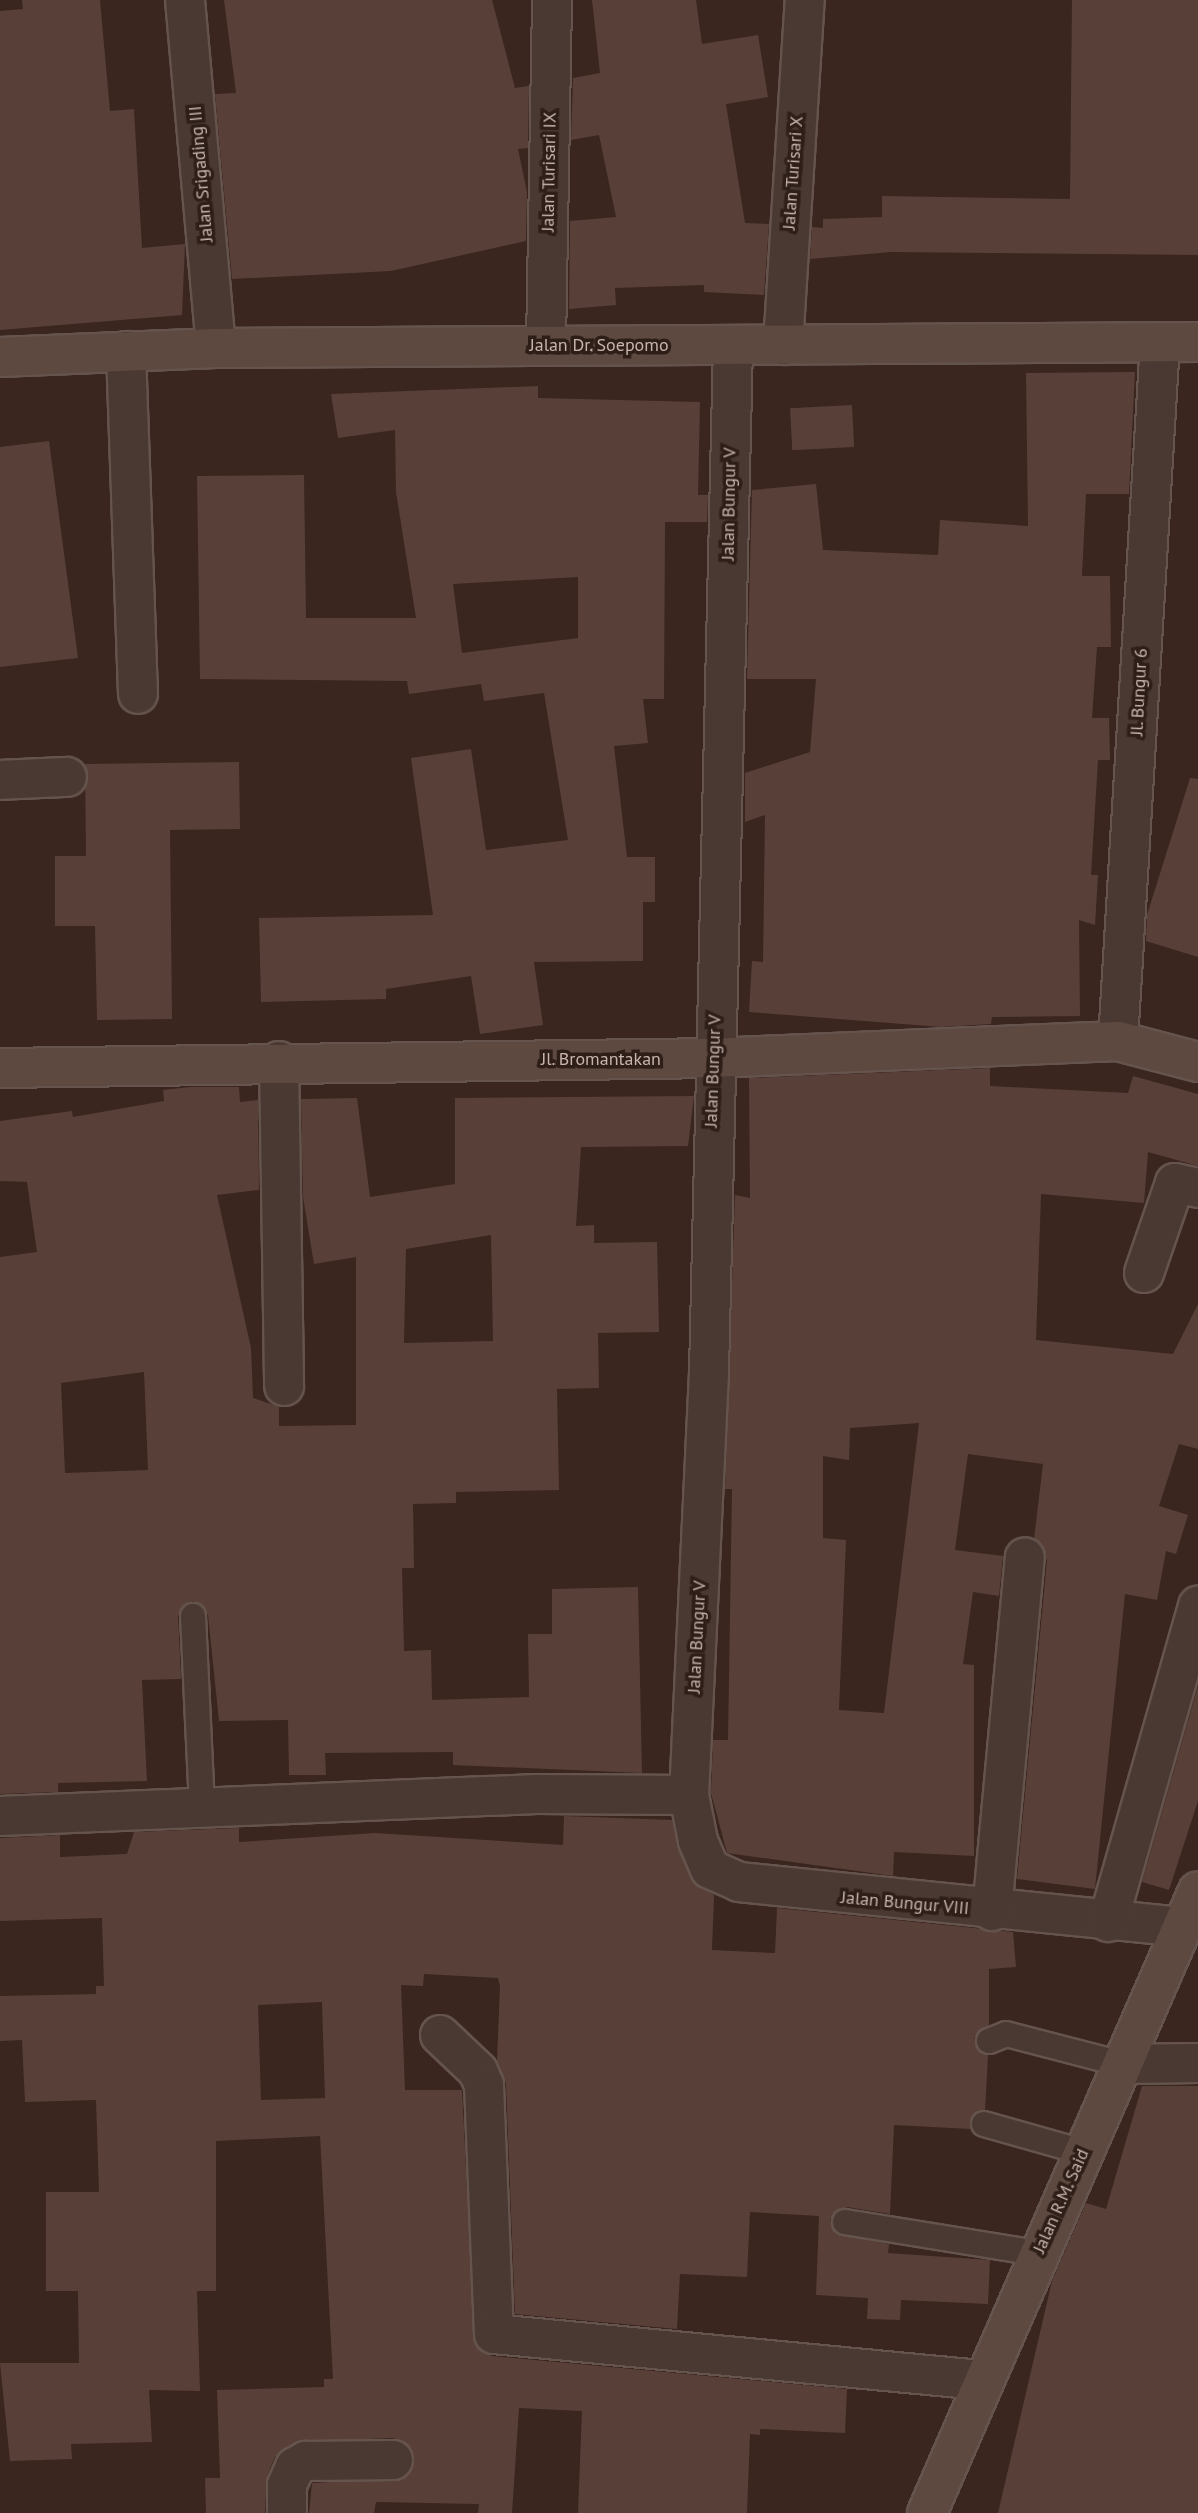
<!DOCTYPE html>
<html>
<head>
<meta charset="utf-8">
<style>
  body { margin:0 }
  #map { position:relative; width:1198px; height:2513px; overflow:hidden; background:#3a251f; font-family:"PT Sans",sans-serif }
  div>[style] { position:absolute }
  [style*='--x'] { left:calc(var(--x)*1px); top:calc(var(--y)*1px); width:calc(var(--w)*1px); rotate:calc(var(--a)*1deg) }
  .building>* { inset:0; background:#584038; transform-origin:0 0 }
  .roads { filter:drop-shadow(2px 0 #65544d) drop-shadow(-2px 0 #65544d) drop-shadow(0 2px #65544d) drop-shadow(0 -2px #65544d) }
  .lane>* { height:24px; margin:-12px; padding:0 12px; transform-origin:12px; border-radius:12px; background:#4a3932 }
  .street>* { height:38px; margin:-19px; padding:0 19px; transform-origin:19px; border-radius:19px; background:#4a3932 }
  .secondary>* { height:38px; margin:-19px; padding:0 19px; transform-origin:19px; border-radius:19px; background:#5e4940 }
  span { translate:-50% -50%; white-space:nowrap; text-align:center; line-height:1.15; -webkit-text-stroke:7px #2e1e18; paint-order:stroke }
  .street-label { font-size:18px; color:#c7b4ad }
</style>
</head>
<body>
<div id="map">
  <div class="building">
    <i style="clip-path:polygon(22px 0,100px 0,110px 111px,134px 109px,142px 248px,185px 244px,182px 315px,0 330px,0 11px,23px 9px)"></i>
    <i style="clip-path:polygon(224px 0,492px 0,515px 88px,529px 86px,528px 148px,518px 149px,527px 192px,526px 241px,391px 271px,232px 279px,215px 94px,236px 93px)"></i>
    <i style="clip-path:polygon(592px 0,696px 0,702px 44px,758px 35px,768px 97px,726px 104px,745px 223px,769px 224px,764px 295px,704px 292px,704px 285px,615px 288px,616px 305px,569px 309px,570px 221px,616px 217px,599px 135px,571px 140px,573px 78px,600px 73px)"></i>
    <i style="clip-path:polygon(1072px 0,1198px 0,1198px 255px,891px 252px,810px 259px,812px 227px,823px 228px,823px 219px,882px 217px,882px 196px,1070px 199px)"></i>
    <i style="clip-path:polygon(1135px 372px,1129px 494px,1086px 494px,1082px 576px,1110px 576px,1111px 647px,1097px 647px,1092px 718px,1109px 718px,1110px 760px,1098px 760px,1091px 875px,1098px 875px,1095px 925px,1079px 920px,1080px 1016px,992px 1017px,991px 1024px,941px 1027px,749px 1012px,752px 961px,763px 962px,765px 815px,745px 822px,745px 773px,810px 752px,816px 679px,747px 679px,752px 490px,816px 484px,823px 550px,938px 555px,940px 520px,1028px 526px,1026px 373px)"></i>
    <i style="clip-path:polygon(evenodd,538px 386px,538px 398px,700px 402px,698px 495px,708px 495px,707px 522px,665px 522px,664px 699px,643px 699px,648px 743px,614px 746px,627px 857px,655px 857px,655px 902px,643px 902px,643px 961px,534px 962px,543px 1025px,480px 1034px,471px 976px,386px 989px,386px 999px,261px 1002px,259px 918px,433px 915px,411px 758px,471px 749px,486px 850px,568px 840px,544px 693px,484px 701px,481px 684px,409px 694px,407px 681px,200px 679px,197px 476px,304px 475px,306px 618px,416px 618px,396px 492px,395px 430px,338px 438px,331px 394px,538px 386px,578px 577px,578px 638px,462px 653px,453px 584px,578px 577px)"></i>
    <i style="left:852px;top:405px;width:42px;height:62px;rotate:87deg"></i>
    <i style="clip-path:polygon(49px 441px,78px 658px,0 667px,0 447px)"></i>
    <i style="clip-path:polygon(239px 762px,240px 829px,170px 830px,172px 1019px,97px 1020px,95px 926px,55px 926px,55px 856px,86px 856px,85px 764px)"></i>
    <i style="clip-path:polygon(1190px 778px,1198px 779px,1198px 957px,1146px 941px,1147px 915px)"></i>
    <i style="clip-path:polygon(evenodd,990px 1068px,990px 1086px,1128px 1093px,1133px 1076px,1198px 1094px,1198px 1166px,1148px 1152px,1144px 1203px,1041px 1194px,1036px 1340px,1173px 1354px,1198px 1304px,1198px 1449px,1179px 1444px,1159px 1506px,1188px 1515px,1176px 1554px,1166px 1551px,1157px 1600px,1125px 1594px,1095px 1889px,1017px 1879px,1047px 1560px,1034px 1539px,1043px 1464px,968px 1454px,955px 1550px,1003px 1556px,999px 1596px,973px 1592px,963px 1664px,974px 1665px,974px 1856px,894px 1852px,893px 1876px,727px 1853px,711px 1793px,713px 1740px,728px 1740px,732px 1489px,725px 1489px,735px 1195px,750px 1198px,749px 1078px,990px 1068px,919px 1423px,884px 1713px,839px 1710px,846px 1540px,823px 1538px,823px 1456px,849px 1460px,850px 1428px,919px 1423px)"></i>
    <i style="clip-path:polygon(evenodd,190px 1087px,239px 1087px,240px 1102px,258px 1100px,259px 1190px,217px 1195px,251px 1348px,253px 1398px,279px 1407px,279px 1426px,356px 1425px,356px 1257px,314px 1264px,303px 1197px,301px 1099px,357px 1098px,370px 1197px,455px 1184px,455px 1098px,694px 1096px,688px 1146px,581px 1147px,576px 1226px,594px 1225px,594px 1243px,657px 1242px,659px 1332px,598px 1333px,599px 1388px,557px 1389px,559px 1490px,456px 1492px,456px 1503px,413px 1504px,414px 1568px,402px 1568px,404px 1651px,431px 1650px,432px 1700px,529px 1697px,528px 1634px,552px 1634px,552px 1589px,638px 1587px,642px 1773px,453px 1765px,453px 1752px,325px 1753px,326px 1775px,289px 1775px,288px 1720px,219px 1721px,208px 1615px,193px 1601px,178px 1616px,181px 1679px,142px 1680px,147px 1781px,58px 1783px,58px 1792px,0 1794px,0 1257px,37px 1252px,27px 1182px,0 1181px,0 1121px,72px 1111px,73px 1117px,164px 1101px,163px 1090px,190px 1087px,491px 1235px,493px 1341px,404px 1343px,406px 1249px,491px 1235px,190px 1087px,144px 1372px,148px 1470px,65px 1473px,61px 1383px,144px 1372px)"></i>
    <i style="clip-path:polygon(1198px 1686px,1198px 1801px,1169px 1890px,1142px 1882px)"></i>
    <i style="clip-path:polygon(evenodd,564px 1816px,672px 1820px,690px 1878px,714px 1895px,712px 1950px,775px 1953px,777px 1908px,1013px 1932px,1016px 1967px,989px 1969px,989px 2025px,974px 2038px,988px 2056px,985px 2110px,973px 2114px,970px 2129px,894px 2125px,890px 2214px,847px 2207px,830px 2220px,836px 2234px,889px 2244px,888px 2253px,990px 2260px,988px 2304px,901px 2300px,900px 2320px,867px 2319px,868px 2298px,816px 2295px,819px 2216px,750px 2212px,747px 2277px,680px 2274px,677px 2329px,515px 2314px,506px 2084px,497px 2061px,500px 1986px,498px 1978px,424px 1974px,423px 1986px,401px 1985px,405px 2090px,462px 2090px,475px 2345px,492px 2356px,847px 2389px,845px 2433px,760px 2429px,760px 2435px,750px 2434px,747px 2513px,578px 2513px,582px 2411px,519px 2408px,512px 2513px,478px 2513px,479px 2504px,376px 2502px,374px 2513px,309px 2513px,312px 2483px,405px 2478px,412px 2470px,412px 2449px,393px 2438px,296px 2442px,275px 2457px,267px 2476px,265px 2513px,206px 2513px,205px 2478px,220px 2478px,217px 2390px,324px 2387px,324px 2379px,333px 2379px,320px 2136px,216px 2141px,216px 2291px,197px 2291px,200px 2391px,149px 2390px,152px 2442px,71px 2444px,72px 2459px,10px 2461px,0 2363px,79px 2363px,78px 2291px,46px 2291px,46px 2192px,99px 2192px,96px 2100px,25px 2102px,22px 2040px,0 2041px,0 1996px,96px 1994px,96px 1986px,104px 1986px,102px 1918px,0 1921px,0 1838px,60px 1835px,60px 1857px,127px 1854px,134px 1832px,239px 1828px,239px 1842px,375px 1833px,563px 1845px,564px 1816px,322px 2002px,325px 2098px,261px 2100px,258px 2005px,322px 2002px)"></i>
    <i style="clip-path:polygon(1142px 2086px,1198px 2086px,1198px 2513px,998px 2513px,1052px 2281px,1086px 2203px,1106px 2209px)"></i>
  </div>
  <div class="roads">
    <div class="lane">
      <i style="--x:193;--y:1616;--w:191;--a:87.3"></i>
      <i style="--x:989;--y:2041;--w:18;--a:-22"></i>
      <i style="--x:1006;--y:2034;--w:120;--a:14.5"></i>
      <i style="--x:984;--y:2124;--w:103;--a:15.8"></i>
      <i style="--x:845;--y:2222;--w:194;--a:9.2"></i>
    </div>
    <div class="street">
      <i style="--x:185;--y:0;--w:349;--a:84.9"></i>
      <i style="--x:546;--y:345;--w:345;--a:-89"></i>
      <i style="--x:783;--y:345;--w:346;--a:-86.4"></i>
      <i style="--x:733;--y:346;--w:1026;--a:91.34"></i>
      <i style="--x:709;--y:1372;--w:423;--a:92.7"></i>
      <i style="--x:689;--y:1795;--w:47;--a:78.9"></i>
      <i style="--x:698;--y:1841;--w:30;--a:67"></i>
      <i style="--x:710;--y:1869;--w:32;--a:24"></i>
      <i style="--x:739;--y:1882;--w:444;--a:5.8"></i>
      <i style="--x:126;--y:351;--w:343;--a:88"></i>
      <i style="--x:0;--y:780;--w:67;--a:-2.6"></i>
      <i style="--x:1118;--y:1041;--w:699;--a:-86.56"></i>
      <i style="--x:279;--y:1061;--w:325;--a:89.1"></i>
      <i style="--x:1144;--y:1273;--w:95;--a:-71"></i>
      <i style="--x:1175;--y:1183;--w:24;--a:12"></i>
      <i style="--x:0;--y:1816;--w:537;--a:-2.35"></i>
      <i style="--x:537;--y:1794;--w:152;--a:0.4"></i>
      <i style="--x:992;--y:1911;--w:355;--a:-84.7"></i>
      <i style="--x:1108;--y:1922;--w:329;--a:-74.1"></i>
      <i style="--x:440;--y:2035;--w:52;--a:43.5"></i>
      <i style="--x:478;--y:2071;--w:15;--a:67"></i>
      <i style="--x:484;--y:2085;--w:249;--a:87.7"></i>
      <i style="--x:494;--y:2334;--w:489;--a:5.4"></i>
      <i style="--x:1122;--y:2064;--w:76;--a:-0.8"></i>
      <i style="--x:287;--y:2513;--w:28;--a:-90"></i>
      <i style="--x:287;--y:2485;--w:20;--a:-66"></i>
      <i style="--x:295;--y:2467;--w:13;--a:-29"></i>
      <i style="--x:306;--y:2461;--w:87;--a:-0.7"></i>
    </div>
    <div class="secondary">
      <i style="--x:0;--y:357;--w:216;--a:-2.4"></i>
      <i style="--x:216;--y:348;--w:982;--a:-0.35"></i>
      <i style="--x:0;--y:1068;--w:712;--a:-0.8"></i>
      <i style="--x:712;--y:1058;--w:406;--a:-2.4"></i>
      <i style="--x:1118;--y:1041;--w:83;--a:14.7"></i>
      <i style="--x:927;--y:2513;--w:678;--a:-66.46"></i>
    </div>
  </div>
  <div class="street-label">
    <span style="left:549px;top:172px;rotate:-89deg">Jalan Turisari IX</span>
    <span style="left:793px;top:173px;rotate:-86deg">Jalan Turisari X</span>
    <span style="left:201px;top:174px;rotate:-95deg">Jalan Srigading III</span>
    <span style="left:599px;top:345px">Jalan Dr. Soepomo</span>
    <span style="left:729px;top:504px;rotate:-89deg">Jalan Bungur V</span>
    <span style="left:1139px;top:692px;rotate:-87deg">Jl. Bungur 6</span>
    <span style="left:601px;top:1059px">Jl. Bromantakan</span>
    <span style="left:713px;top:1071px;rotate:-88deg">Jalan Bungur V</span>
    <span style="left:697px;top:1637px;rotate:-87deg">Jalan Bungur V</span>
    <span style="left:905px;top:1903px;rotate:5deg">Jalan Bungur VIII</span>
    <span style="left:1061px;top:2201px;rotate:-66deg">Jalan R.M. Said</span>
  </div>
</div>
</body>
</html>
